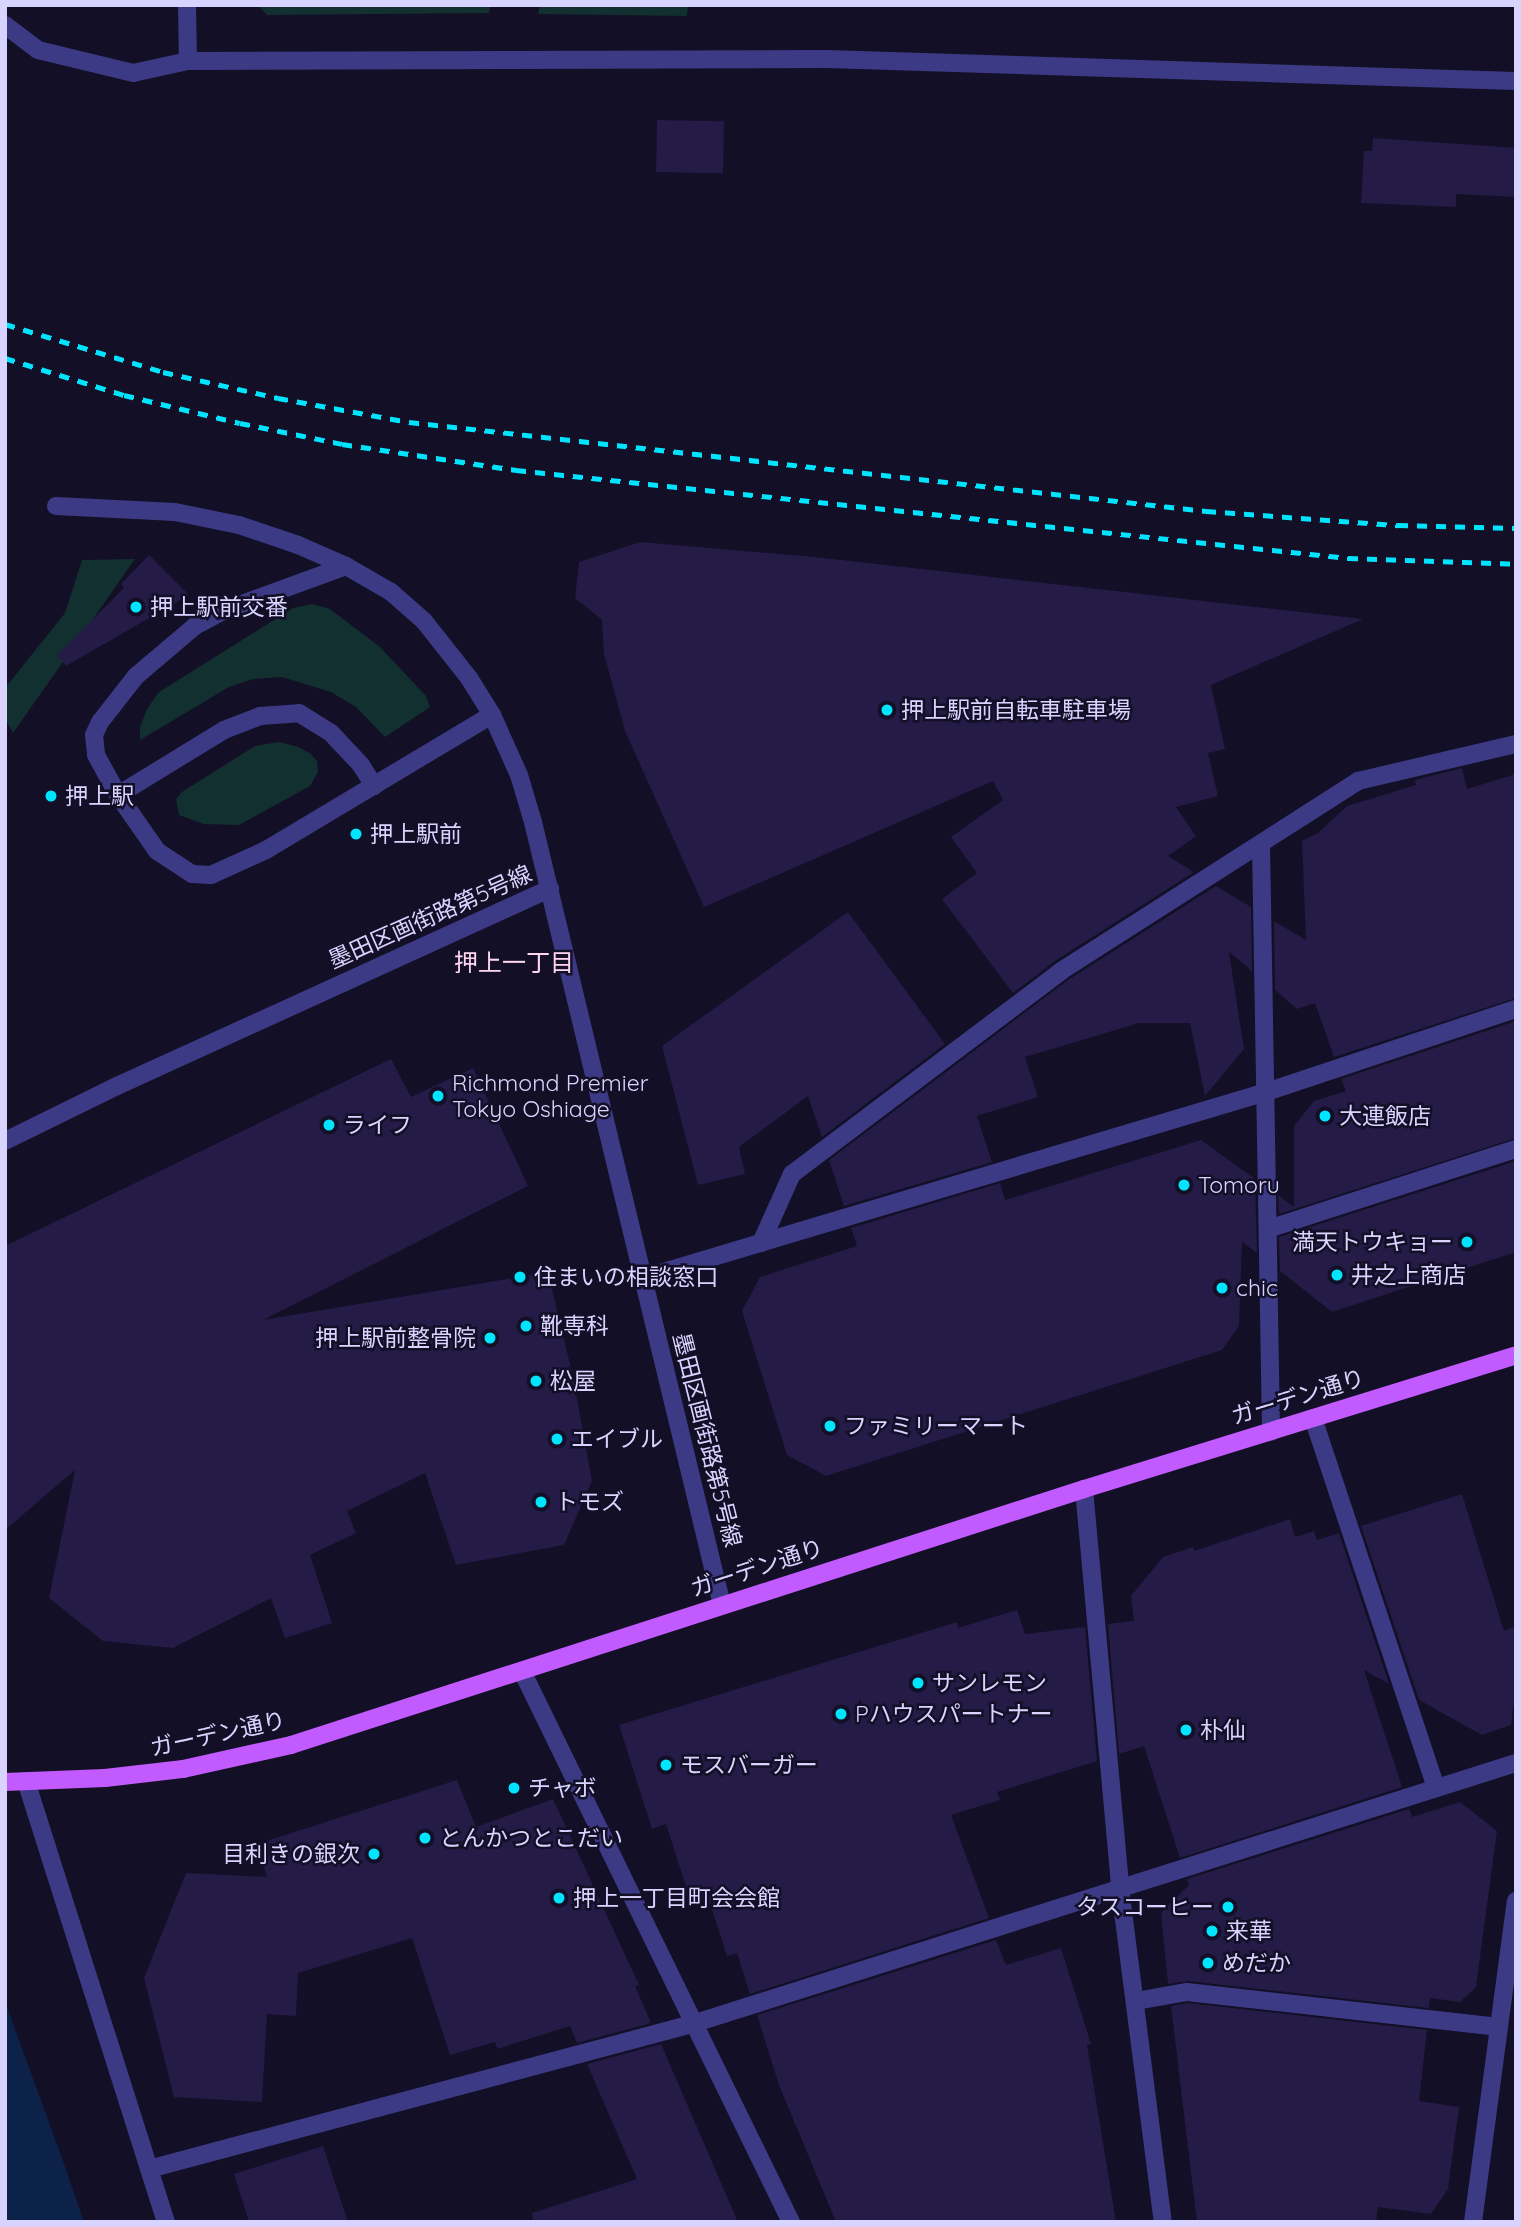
<!DOCTYPE html>
<html>
<head>
<meta charset="utf-8">
<style>
  body { margin:0 }
  #map { position:relative; width:1521px; height:2227px; overflow:hidden; background:#130f26; font-family:Quicksand,"Noto Sans JP",sans-serif }
  div>[style] { position:absolute }
  [style*='--x'] { left:calc(var(--x)*1px); top:calc(var(--y)*1px); width:calc(var(--w)*1px); rotate:calc(var(--a)*1deg) }
  .green>* { inset:0; background:#12302f }
  .water>* { inset:0; background:#0c2248 }
  .building>* { inset:0; background:#241b47; transform-origin:0 0 }
  .minor>* { height:18px; margin:-9px; padding:0 9px; transform-origin:9px; border-radius:9px; background:#3d3a85 }
  .major>* { height:18px; margin:-9px; padding:0 9px; transform-origin:9px; border-radius:9px; background:#c25bff }
  .rail>* { height:5px; margin-top:-2.5px; transform-origin:0; background:repeating-linear-gradient(90deg,#00e5ff 0 10px,transparent 0 19px) }
  .dots>* { width:19px; height:19px; translate:-50% -50%; box-sizing:border-box; border:4px solid #130f26; border-radius:50% }
  span { translate:-50% -50%; white-space:nowrap; text-align:center; line-height:1.15; -webkit-text-stroke:5px #130f26; paint-order:stroke }
  .poi-label { font-size:23px; color:#d9d4ff }
  .left { translate:0 -50%; text-align:left }
  .right { translate:-100% -50%; text-align:right }
  .street-label { font-size:23px; color:#d9d4ff }
  .neighbourhood-label { font-size:24px; color:#ffd6f0 }
  .frame { position:absolute; inset:0; border:7px solid #d9d4ff; pointer-events:none }
</style>
</head>
<body>
<div id="map">
  <div class="green">
    <i style="clip-path:polygon(258px 5px,490px 5px,489px 13px,267px 15px)"></i>
    <i style="clip-path:polygon(540px 5px,688px 5px,687px 16px,538px 14px)"></i>
    <i style="clip-path:polygon(135px 559px,13px 733px,5px 718px,5px 688px,65px 613px,82px 560px)"></i>
    <i style="clip-path:polygon(312px 604px,330px 609px,380px 647px,426px 696px,430px 707px,385px 737px,356px 707px,331px 692px,282px 677px,253px 679px,229px 687px,140px 740px,140px 727px,147px 709px,159px 692px,293px 608px)"></i>
    <i style="clip-path:polygon(279px 742px,298px 747px,311px 754px,317px 761px,318px 772px,310px 786px,239px 825px,203px 824px,179px 815px,176px 799px,182px 792px,255px 746px)"></i>
  </div>
  <div class="water">
    <i style="clip-path:polygon(5px 2002px,62px 2158px,84px 2222px,5px 2222px)"></i>
  </div>
  <div class="building">
    <i style="left:657px;top:120px;width:67px;height:52px;rotate:1deg"></i>
    <i style="clip-path:polygon(1373px 138px,1516px 148px,1516px 197px,1456px 194px,1456px 207px,1361px 203px,1364px 151px,1372px 151px)"></i>
    <i style="clip-path:polygon(640px 542px,815px 557px,1363px 619px,1211px 685px,1225px 749px,1208px 753px,1218px 796px,1176px 807px,1196px 836px,1168px 856px,1194px 872px,1055px 961px,1013px 993px,942px 899px,977px 873px,951px 837px,1003px 800px,993px 781px,704px 907px,625px 731px,604px 654px,602px 620px,575px 598px,579px 562px)"></i>
    <i style="clip-path:polygon(149px 555px,189px 595px,66px 666px,57px 655px,124px 588px,121px 584px)"></i>
    <i style="clip-path:polygon(1462px 768px,1467px 789px,1516px 774px,1516px 998px,1334px 1057px,1315px 1003px,1297px 1009px,1275px 990px,1274px 921px,1306px 940px,1302px 841px,1318px 833px,1347px 806px,1416px 785px,1415px 780px)"></i>
    <i style="clip-path:polygon(1216px 886px,1251px 907px,1252px 971px,1229px 952px,1244px 1049px,1205px 1096px,1190px 1023px,1139px 1023px,1025px 1057px,1038px 1097px,977px 1116px,992px 1162px,844px 1206px,829px 1160px,1068px 980px)"></i>
    <i style="clip-path:polygon(848px 912px,945px 1044px,822px 1137px,808px 1096px,739px 1147px,745px 1174px,698px 1185px,662px 1046px)"></i>
    <i style="clip-path:polygon(1516px 1021px,1516px 1138px,1279px 1214px,1278px 1195px,1294px 1207px,1294px 1126px,1314px 1101px,1346px 1091px,1341px 1079px)"></i>
    <i style="clip-path:polygon(391px 1059px,411px 1097px,473px 1068px,528px 1186px,263px 1320px,548px 1272px,573px 1377px,592px 1481px,564px 1545px,456px 1565px,425px 1473px,347px 1511px,356px 1533px,310px 1555px,332px 1623px,285px 1638px,271px 1598px,173px 1648px,103px 1641px,49px 1598px,75px 1470px,5px 1530px,5px 1246px)"></i>
    <i style="clip-path:polygon(1201px 1140px,1255px 1179px,1257px 1253px,1242px 1242px,1239px 1326px,1222px 1350px,826px 1476px,787px 1455px,742px 1311px,760px 1277px,857px 1246px,851px 1228px,1000px 1183px,1005px 1200px)"></i>
    <i style="clip-path:polygon(1516px 1161px,1516px 1252px,1332px 1312px,1280px 1271px,1279px 1237px)"></i>
    <i style="clip-path:polygon(1462px 1494px,1504px 1631px,1516px 1626px,1516px 1685px,1511px 1725px,1482px 1735px,1419px 1700px,1361px 1526px)"></i>
    <i style="clip-path:polygon(1290px 1519px,1295px 1537px,1314px 1531px,1317px 1540px,1339px 1533px,1389px 1684px,1364px 1670px,1402px 1787px,1180px 1858px,1144px 1746px,1119px 1754px,1108px 1624px,1134px 1621px,1131px 1596px,1163px 1557px,1193px 1547px,1194px 1551px)"></i>
    <i style="clip-path:polygon(1017px 1610px,1025px 1634px,1085px 1627px,1097px 1761px,997px 1792px,1000px 1800px,951px 1815px,989px 1918px,750px 1994px,737px 1953px,727px 1956px,708px 1897px,691px 1902px,666px 1824px,652px 1829px,619px 1725px,957px 1622px,958px 1628px)"></i>
    <i style="clip-path:polygon(457px 1780px,476px 1827px,553px 1799px,639px 1985px,635px 1986px,651px 2023px,577px 2043px,570px 2026px,497px 2049px,495px 2042px,450px 2055px,412px 1938px,298px 1973px,296px 2016px,267px 2014px,262px 2102px,174px 2097px,144px 1978px,186px 1873px,267px 1877px,257px 1844px)"></i>
    <i style="clip-path:polygon(1460px 1802px,1497px 1831px,1476px 1987px,1460px 2002px,1430px 1998px,1429px 2008px,1188px 1981px,1168px 1984px,1161px 1913px,1189px 1885px,1187px 1879px,1409px 1809px,1412px 1817px)"></i>
    <i style="clip-path:polygon(996px 1940px,1006px 1965px,1061px 1948px,1091px 2044px,1087px 2045px,1116px 2222px,836px 2222px,779px 2085px,757px 2015px)"></i>
    <i style="clip-path:polygon(1187px 2003px,1427px 2030px,1419px 2101px,1459px 2107px,1448px 2189px,1431px 2214px,1378px 2207px,1376px 2222px,1197px 2222px,1171px 2006px)"></i>
    <i style="clip-path:polygon(661px 2044px,738px 2222px,533px 2222px,532px 2213px,637px 2179px,587px 2064px)"></i>
    <i style="clip-path:polygon(323px 2146px,348px 2222px,249px 2222px,234px 2174px)"></i>
  </div>
  <div class="minor">
    <i style="--x:187;--y:5;--w:56;--a:89"></i>
    <i style="--x:5;--y:25;--w:41;--a:37.1"></i>
    <i style="--x:38;--y:50;--w:98;--a:13.6"></i>
    <i style="--x:133;--y:73;--w:56;--a:-12.3"></i>
    <i style="--x:188;--y:61;--w:639;--a:-0.18"></i>
    <i style="--x:827;--y:59;--w:689;--a:1.83"></i>
    <i style="--x:56;--y:506;--w:119;--a:2.9"></i>
    <i style="--x:175;--y:512;--w:65;--a:11.5"></i>
    <i style="--x:239;--y:525;--w:62;--a:18.7"></i>
    <i style="--x:298;--y:545;--w:52;--a:23.6"></i>
    <i style="--x:346;--y:566;--w:52;--a:30"></i>
    <i style="--x:391;--y:592;--w:44;--a:41.3"></i>
    <i style="--x:424;--y:621;--w:73;--a:51.7"></i>
    <i style="--x:469;--y:678;--w:44;--a:58.1"></i>
    <i style="--x:492;--y:715;--w:66;--a:65.8"></i>
    <i style="--x:519;--y:775;--w:49;--a:73.4"></i>
    <i style="--x:533;--y:822;--w:805;--a:76.43"></i>
    <i style="--x:346;--y:566;--w:131;--a:159.9"></i>
    <i style="--x:223;--y:611;--w:32;--a:152"></i>
    <i style="--x:195;--y:626;--w:77;--a:139.7"></i>
    <i style="--x:136;--y:676;--w:58;--a:128"></i>
    <i style="--x:100;--y:722;--w:14;--a:115"></i>
    <i style="--x:94;--y:735;--w:20;--a:84"></i>
    <i style="--x:96;--y:755;--w:46;--a:61.2"></i>
    <i style="--x:118;--y:795;--w:68;--a:55.1"></i>
    <i style="--x:157;--y:851;--w:42;--a:33.3"></i>
    <i style="--x:192;--y:874;--w:19;--a:3"></i>
    <i style="--x:211;--y:875;--w:60;--a:-24.4"></i>
    <i style="--x:266;--y:850;--w:263;--a:-30.9"></i>
    <i style="--x:118;--y:795;--w:124;--a:-31.5"></i>
    <i style="--x:224;--y:730;--w:39;--a:-21"></i>
    <i style="--x:260;--y:716;--w:39;--a:-4"></i>
    <i style="--x:299;--y:713;--w:38;--a:32"></i>
    <i style="--x:331;--y:733;--w:44;--a:46.8"></i>
    <i style="--x:361;--y:765;--w:25;--a:58"></i>
    <i style="--x:1261;--y:845;--w:587;--a:89.02"></i>
    <i style="--x:5;--y:1141;--w:125;--a:-26.2"></i>
    <i style="--x:117;--y:1086;--w:476;--a:-24.5"></i>
    <i style="--x:1268;--y:1229;--w:261;--a:-17.9"></i>
    <i style="--x:761;--y:1243;--w:76;--a:-65.8"></i>
    <i style="--x:792;--y:1174;--w:337;--a:-37"></i>
    <i style="--x:1061;--y:971;--w:353;--a:-32.6"></i>
    <i style="--x:1358;--y:781;--w:162;--a:-13.2"></i>
    <i style="--x:643;--y:1278;--w:650;--a:-16.62"></i>
    <i style="--x:1266;--y:1092;--w:263;--a:-18.4"></i>
    <i style="--x:1313;--y:1418;--w:390;--a:71.6"></i>
    <i style="--x:1084;--y:1489;--w:401;--a:84.8"></i>
    <i style="--x:1120;--y:1888;--w:337;--a:82.7"></i>
    <i style="--x:522;--y:1671;--w:613;--a:63.98"></i>
    <i style="--x:26;--y:1781;--w:463;--a:72.4"></i>
    <i style="--x:1136;--y:2001;--w:52;--a:-10"></i>
    <i style="--x:1187;--y:1992;--w:314;--a:6.4"></i>
    <i style="--x:149;--y:2169;--w:562;--a:-14.95"></i>
    <i style="--x:692;--y:2024;--w:864;--a:-17.58"></i>
    <i style="--x:1473;--y:2222;--w:324;--a:-82.4"></i>
  </div>
  <div class="major">
    <i style="--x:5;--y:1782;--w:100;--a:-2.3"></i>
    <i style="--x:105;--y:1778;--w:79;--a:-6.6"></i>
    <i style="--x:183;--y:1769;--w:111;--a:-12.5"></i>
    <i style="--x:291;--y:1745;--w:833;--a:-17.89"></i>
    <i style="--x:1084;--y:1489;--w:452;--a:-17.2"></i>
  </div>
  <div class="rail">
    <i style="--x:5;--y:324;--w:165;--a:16.9"></i>
    <i style="--x:163;--y:372;--w:118;--a:12.7"></i>
    <i style="--x:278;--y:398;--w:133;--a:10.4"></i>
    <i style="--x:409;--y:422;--w:802;--a:6.37"></i>
    <i style="--x:1206;--y:511;--w:193;--a:4.2"></i>
    <i style="--x:1398;--y:525;--w:118;--a:1.5"></i>
    <i style="--x:5;--y:358;--w:125;--a:17.3"></i>
    <i style="--x:124;--y:395;--w:119;--a:13.6"></i>
    <i style="--x:240;--y:423;--w:104;--a:11.6"></i>
    <i style="--x:342;--y:444;--w:176;--a:8.5"></i>
    <i style="--x:516;--y:470;--w:837;--a:6.04"></i>
    <i style="--x:1348;--y:558;--w:168;--a:2"></i>
  </div>
  <div class="dots">
    <i style="left:136px;top:607px;background:#00e5ff"></i>
    <i style="left:887px;top:710px;background:#00e5ff"></i>
    <i style="left:51px;top:796px;background:#00e5ff"></i>
    <i style="left:356px;top:834px;background:#00e5ff"></i>
    <i style="left:438px;top:1096px;background:#00e5ff"></i>
    <i style="left:1325px;top:1116px;background:#00e5ff"></i>
    <i style="left:329px;top:1125px;background:#00e5ff"></i>
    <i style="left:1184px;top:1185px;background:#00e5ff"></i>
    <i style="left:1467px;top:1242px;background:#00e5ff"></i>
    <i style="left:1337px;top:1275px;background:#00e5ff"></i>
    <i style="left:520px;top:1277px;background:#00e5ff"></i>
    <i style="left:1222px;top:1288px;background:#00e5ff"></i>
    <i style="left:526px;top:1326px;background:#00e5ff"></i>
    <i style="left:490px;top:1338px;background:#00e5ff"></i>
    <i style="left:536px;top:1381px;background:#00e5ff"></i>
    <i style="left:830px;top:1426px;background:#00e5ff"></i>
    <i style="left:557px;top:1439px;background:#00e5ff"></i>
    <i style="left:541px;top:1502px;background:#00e5ff"></i>
    <i style="left:918px;top:1683px;background:#00e5ff"></i>
    <i style="left:841px;top:1714px;background:#00e5ff"></i>
    <i style="left:1186px;top:1730px;background:#00e5ff"></i>
    <i style="left:666px;top:1765px;background:#00e5ff"></i>
    <i style="left:514px;top:1788px;background:#00e5ff"></i>
    <i style="left:425px;top:1838px;background:#00e5ff"></i>
    <i style="left:374px;top:1854px;background:#00e5ff"></i>
    <i style="left:559px;top:1898px;background:#00e5ff"></i>
    <i style="left:1228px;top:1907px;background:#00e5ff"></i>
    <i style="left:1212px;top:1931px;background:#00e5ff"></i>
    <i style="left:1208px;top:1963px;background:#00e5ff"></i>
  </div>
  <div class="poi-label">
    <span class="left" style="left:150px;top:607px">押上駅前交番</span>
    <span class="left" style="left:901px;top:710px">押上駅前自転車駐車場</span>
    <span class="left" style="left:65px;top:796px">押上駅</span>
    <span class="left" style="left:370px;top:834px">押上駅前</span>
    <span class="left" style="left:452px;top:1096px">Richmond Premier<br>Tokyo Oshiage</span>
    <span class="left" style="left:1339px;top:1116px">大連飯店</span>
    <span class="left" style="left:343px;top:1125px">ライフ</span>
    <span class="left" style="left:1198px;top:1185px">Tomoru</span>
    <span class="right" style="left:1453px;top:1242px">満天トウキョー</span>
    <span class="left" style="left:1351px;top:1275px">井之上商店</span>
    <span class="left" style="left:534px;top:1277px">住まいの相談窓口</span>
    <span class="left" style="left:1236px;top:1288px">chic</span>
    <span class="left" style="left:540px;top:1326px">靴専科</span>
    <span class="right" style="left:476px;top:1338px">押上駅前整骨院</span>
    <span class="left" style="left:550px;top:1381px">松屋</span>
    <span class="left" style="left:844px;top:1426px">ファミリーマート</span>
    <span class="left" style="left:571px;top:1439px">エイブル</span>
    <span class="left" style="left:555px;top:1502px">トモズ</span>
    <span class="left" style="left:932px;top:1683px">サンレモン</span>
    <span class="left" style="left:855px;top:1714px">Pハウスパートナー</span>
    <span class="left" style="left:1200px;top:1730px">朴仙</span>
    <span class="left" style="left:680px;top:1765px">モスバーガー</span>
    <span class="left" style="left:528px;top:1788px">チャボ</span>
    <span class="left" style="left:439px;top:1838px">とんかつとこだい</span>
    <span class="right" style="left:360px;top:1854px">目利きの銀次</span>
    <span class="left" style="left:573px;top:1898px">押上一丁目町会会館</span>
    <span class="right" style="left:1214px;top:1907px">タスコーヒー</span>
    <span class="left" style="left:1226px;top:1931px">来華</span>
    <span class="left" style="left:1222px;top:1963px">めだか</span>
  </div>
  <div class="street-label">
    <span style="left:430px;top:917px;rotate:-24deg">墨田区画街路第5号線</span>
    <span style="left:1298px;top:1397px;rotate:-17deg">ガーデン通り</span>
    <span style="left:707px;top:1440px;rotate:76deg">墨田区画街路第5号線</span>
    <span style="left:757px;top:1568px;rotate:-18deg">ガーデン通り</span>
    <span style="left:218px;top:1734px;rotate:-12deg">ガーデン通り</span>
  </div>
  <div class="neighbourhood-label">
    <span style="left:514px;top:963px">押上一丁目</span>
  </div>
  <div class="frame"></div>
</div>
</body>
</html>
